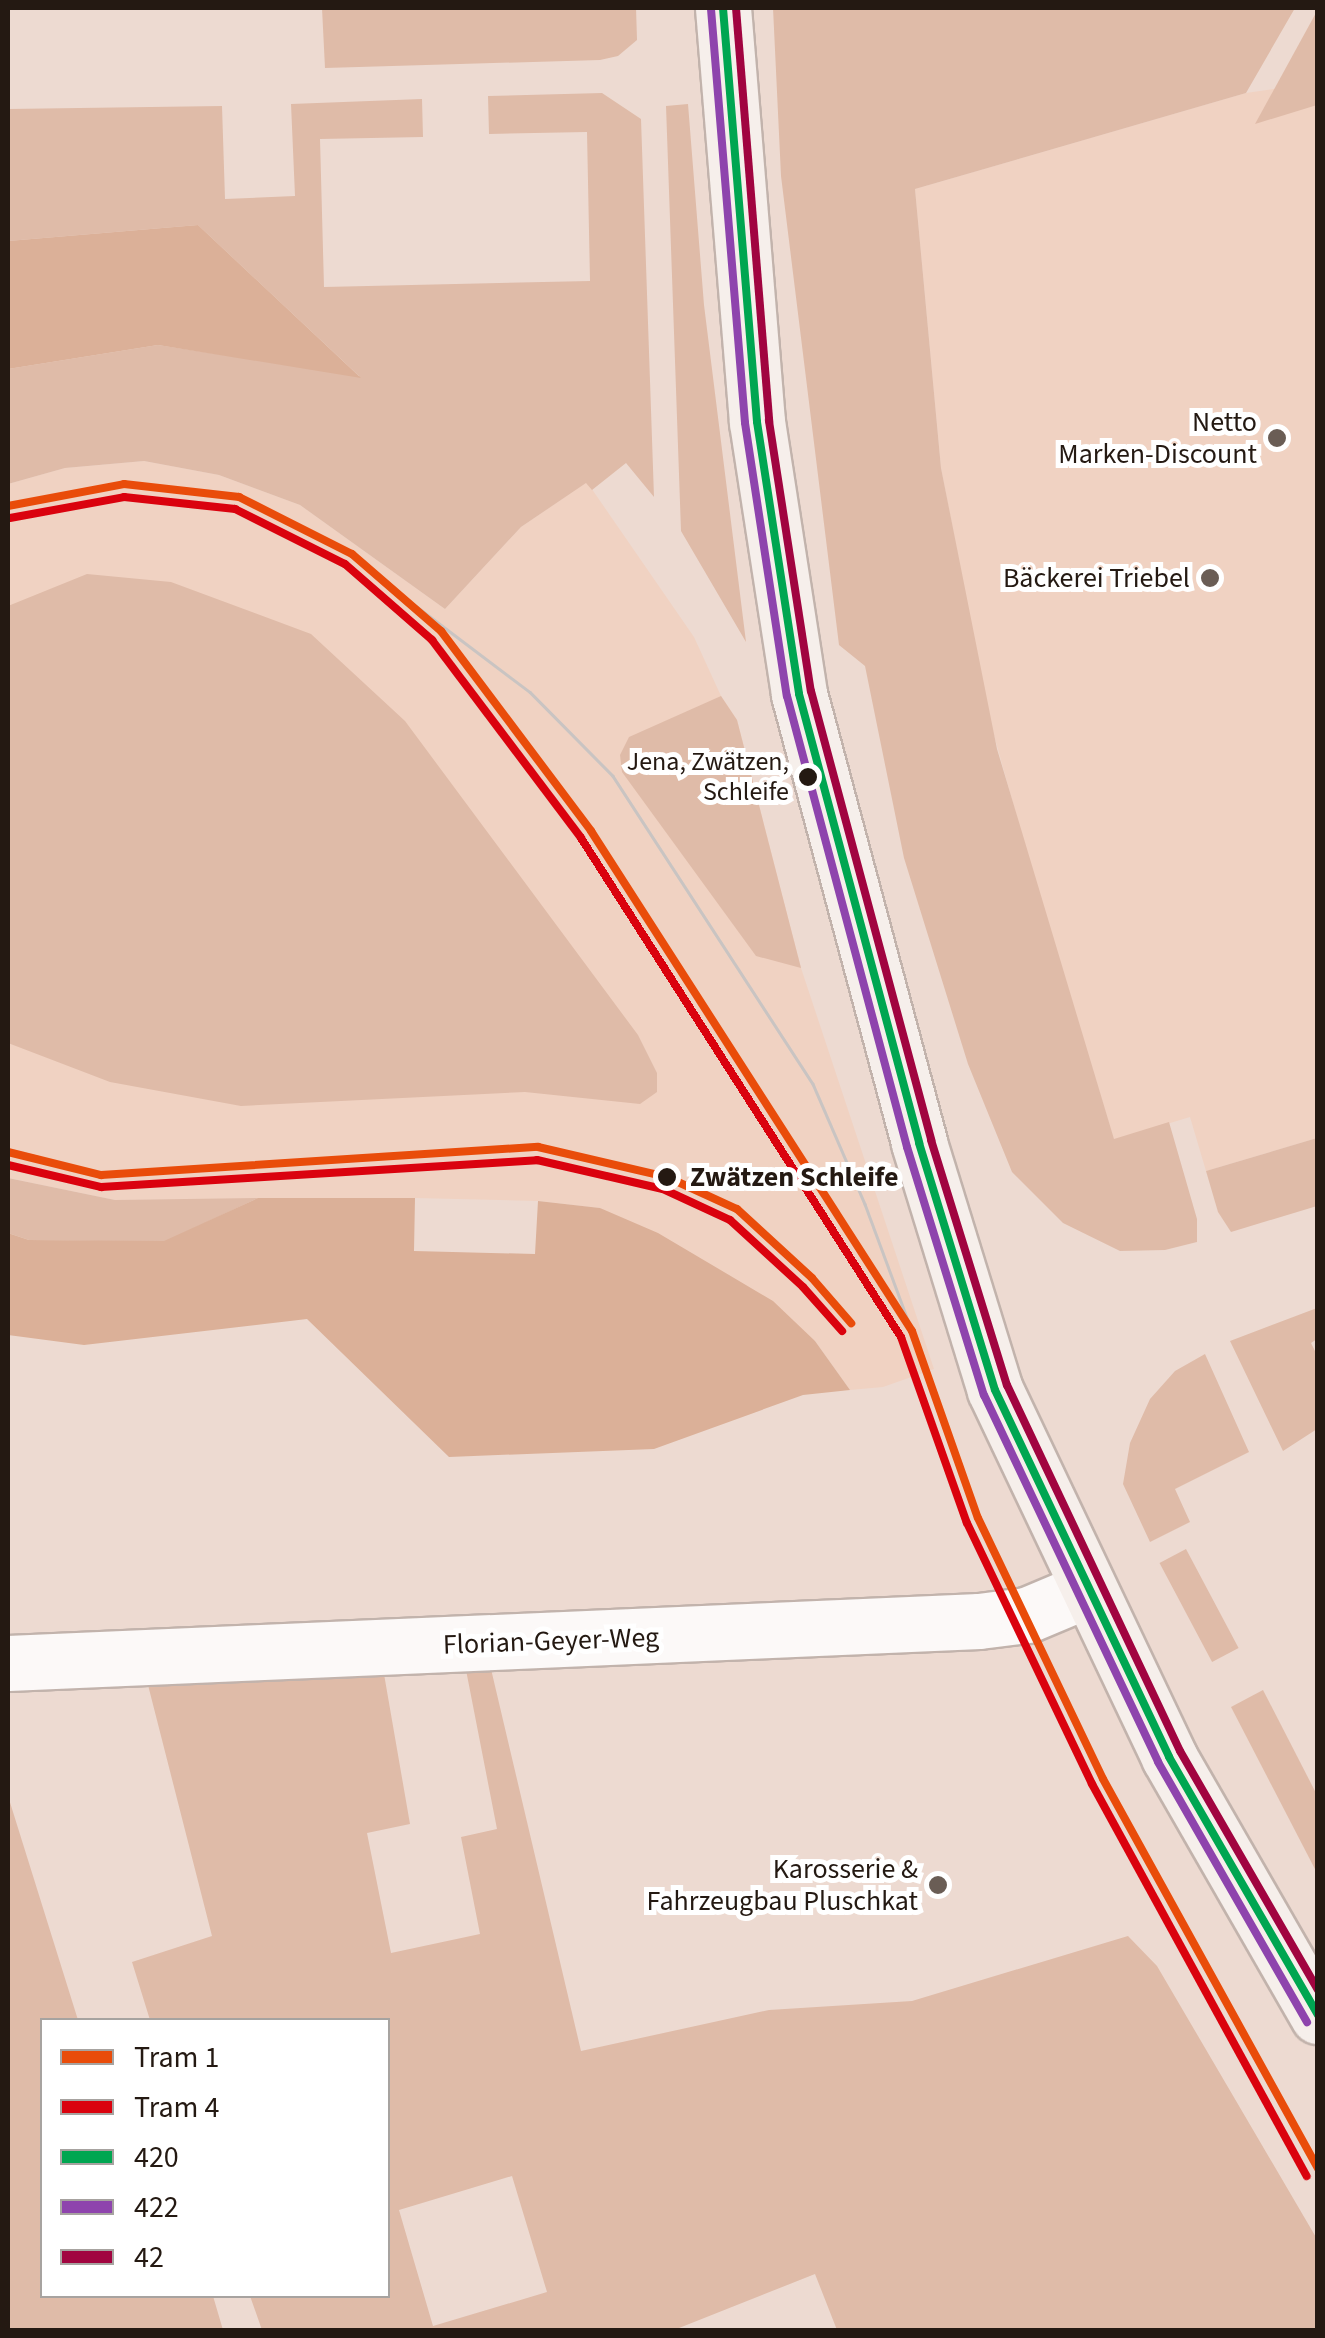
<!DOCTYPE html>
<html>
<head>
<meta charset="utf-8">
<style>
  body { margin:0 }
  #map { position:relative; width:1325px; height:2338px; overflow:hidden; background:#eddad1; font-family:"Source Sans 3",sans-serif }
  div>[style] { position:absolute }
  [style*='--x'] { left:calc(var(--x)*1px); top:calc(var(--y)*1px); width:calc(var(--w)*1px); rotate:calc(var(--a)*1deg) }
  .built>* { inset:0; background:#f0d2c2 }
  .green>* { inset:0; background:#dfbba8; transform-origin:0 0 }
  .forest>* { inset:0; background:#dbb098 }
  .roads { filter:drop-shadow(2px 0 #c2b3ac) drop-shadow(-2px 0 #c2b3ac) drop-shadow(0 2px #c2b3ac) drop-shadow(0 -2px #c2b3ac) }
  .minor>* { height:55px; margin:-27.5px; padding:0 27.5px; transform-origin:27.5px; border-radius:27.5px; background:#fcf9f8 }
  .major>* { height:55px; margin:-27.5px; padding:0 27.5px; transform-origin:27.5px; border-radius:27.5px; background:#f6efeb }
  .tram>* { height:2.5px; margin:-1.25px; padding:0 1.25px; transform-origin:1.25px; border-radius:1.25px; background:#c9c4c2 }
  .bus-1>* { height:8px; margin:-4px; padding:0 4px; transform-origin:4px; border-radius:4px; background:#00a651 }
  .bus-2>* { height:8px; margin:-4px; padding:0 4px; transform-origin:4px; border-radius:4px; background:#8e44ad }
  .bus-3>* { height:8px; margin:-4px; padding:0 4px; transform-origin:4px; border-radius:4px; background:#a10440 }
  .tram-1>* { height:8px; margin:-4px; padding:0 4px; transform-origin:4px; border-radius:4px; background:#e94c0a }
  .tram-2>* { height:8px; margin:-4px; padding:0 4px; transform-origin:4px; border-radius:4px; background:#da020e }
  .dots>* { width:28px; height:28px; translate:-50% -50%; box-sizing:border-box; border:5px solid #fff; border-radius:50% }
  span { translate:-50% -50%; white-space:nowrap; text-align:center; line-height:1.15; -webkit-text-stroke:10px #fff; paint-order:stroke }
  .bus-label { font-size:26px; color:#241912 }
  .right { translate:-100% -50%; text-align:right }
  .poi-label { font-size:28px; color:#241912 }
  .stop-label { font-size:28px; color:#241912; font-weight:700 }
  .left { translate:0 -50%; text-align:left }
  .street-label { font-size:28px; color:#241912 }
  .frame { position:absolute; inset:0; border:10px solid #241912; pointer-events:none }
  .legend { position:absolute; left:40px; top:2018px; width:350px; height:280px; box-sizing:border-box; background:#fff; border:2px solid #a7a3a0; margin:0; padding:12px 18px; list-style:none; font-size:30px; color:#241912 }
  .legend li { display:flex; align-items:center; gap:20px; height:50px }
  .legend b { width:50px; border:2px solid #a7a3a0 }
</style>
</head>
<body>
<div id="map">
  <div class="built">
    <i style="clip-path:polygon(1317px 83px,1317px 1138px,1206px 1171px,1190px 1117px,1114px 1140px,1030px 864px,990px 721px,941px 468px,915px 189px,1246px 93px)"></i>
    <i style="clip-path:polygon(144px 461px,219px 475px,300px 505px,445px 609px,521px 527px,587px 482px,694px 637px,721px 696px,737px 720px,801px 968px,934px 1369px,883px 1387px,850px 1390px,815px 1341px,600px 1208px,538px 1201px,415px 1198px,115px 1200px,8px 1178px,8px 484px,65px 468px)"></i>
  </div>
  <div class="green">
    <i style="clip-path:polygon(322px 8px,636px 8px,637px 40px,618px 56px,600px 60px,325px 68px)"></i>
    <i style="clip-path:polygon(773px 8px,1295px 8px,1246px 93px,915px 189px,941px 468px,997px 749px,1114px 1139px,1169px 1122px,1197px 1219px,1197px 1242px,1165px 1250px,1120px 1251px,1063px 1223px,1012px 1172px,968px 1064px,904px 858px,865px 666px,839px 645px,781px 176px)"></i>
    <i style="clip-path:polygon(1317px 11px,1317px 105px,1255px 124px)"></i>
    <i style="clip-path:polygon(602px 93px,641px 119px,654px 497px,626px 463px,592px 490px,586px 483px,521px 527px,445px 609px,300px 505px,219px 475px,144px 461px,65px 468px,8px 484px,8px 369px,158px 345px,359px 376px,198px 225px,8px 241px,8px 109px,222px 106px,225px 199px,295px 196px,291px 104px,422px 99px,423px 137px,320px 139px,324px 287px,590px 281px,587px 132px,489px 134px,488px 96px)"></i>
    <i style="clip-path:polygon(688px 104px,704px 305px,746px 642px,681px 531px,666px 106px)"></i>
    <i style="clip-path:polygon(87px 574px,171px 582px,311px 634px,405px 721px,638px 1035px,657px 1073px,657px 1092px,640px 1104px,525px 1092px,241px 1106px,110px 1082px,8px 1043px,8px 606px)"></i>
    <i style="clip-path:polygon(721px 696px,737px 720px,801px 968px,756px 956px,622px 772px,620px 755px,629px 737px)"></i>
    <i style="clip-path:polygon(1317px 1138px,1317px 1206px,1231px 1232px,1218px 1212px,1206px 1171px)"></i>
    <i style="clip-path:polygon(8px 1178px,115px 1200px,258px 1198px,164px 1242px,29px 1240px,8px 1233px)"></i>
    <i style="clip-path:polygon(1317px 1308px,1317px 1339px,1311px 1343px,1317px 1355px,1317px 1429px,1283px 1451px,1230px 1341px)"></i>
    <i style="clip-path:polygon(1205px 1354px,1249px 1452px,1175px 1489px,1190px 1522px,1150px 1542px,1123px 1484px,1130px 1443px,1150px 1399px,1175px 1371px)"></i>
    <i style="left:1186px;top:1549px;width:112px;height:30px;rotate:62deg"></i>
    <i style="clip-path:polygon(evenodd,491px 1669px,581px 2051px,769px 2010px,912px 2001px,1128px 1936px,1157px 1966px,1317px 2239px,1317px 2330px,837px 2330px,815px 2274px,674px 2330px,262px 2330px,250px 2296px,388px 2296px,388px 2020px,150px 2020px,132px 1962px,212px 1936px,148px 1685px,384px 1674px,410px 1824px,367px 1833px,391px 1953px,480px 1934px,461px 1837px,497px 1829px,466px 1670px,491px 1669px,512px 2176px,547px 2292px,433px 2326px,399px 2210px,512px 2176px)"></i>
    <i style="clip-path:polygon(1263px 1690px,1317px 1795px,1317px 1873px,1231px 1707px)"></i>
    <i style="clip-path:polygon(8px 1796px,78px 2020px,42px 2020px,42px 2296px,213px 2296px,223px 2330px,8px 2330px)"></i>
  </div>
  <div class="forest">
    <i style="clip-path:polygon(198px 225px,361px 378px,158px 345px,8px 369px,8px 241px)"></i>
    <i style="clip-path:polygon(258px 1198px,415px 1198px,414px 1251px,535px 1254px,538px 1201px,600px 1208px,658px 1233px,773px 1301px,815px 1341px,850px 1390px,803px 1395px,654px 1449px,449px 1457px,307px 1319px,84px 1345px,8px 1335px,8px 1233px,29px 1240px,164px 1241px)"></i>
  </div>
  <div class="roads">
    <div class="minor">
      <i style="--x:8;--y:1663;--w:972;--a:-2.48"></i>
      <i style="--x:979;--y:1621;--w:48;--a:-7.1"></i>
      <i style="--x:1027;--y:1615;--w:67;--a:-22.8"></i>
    </div>
    <div class="major">
      <i style="--x:723;--y:8;--w:415;--a:85.3"></i>
      <i style="--x:757;--y:422;--w:275;--a:81.2"></i>
      <i style="--x:799;--y:694;--w:465;--a:75"></i>
      <i style="--x:919;--y:1143;--w:258;--a:72.9"></i>
      <i style="--x:995;--y:1390;--w:406;--a:64.6"></i>
      <i style="--x:1169;--y:1757;--w:299;--a:60.1"></i>
    </div>
  </div>
  <div class="tram">
    <i style="--x:399;--y:593;--w:164;--a:37.1"></i>
    <i style="--x:530;--y:692;--w:118;--a:45.3"></i>
    <i style="--x:613;--y:776;--w:367;--a:57"></i>
    <i style="--x:813;--y:1084;--w:131;--a:66.6"></i>
    <i style="--x:865;--y:1204;--w:135;--a:69.7"></i>
  </div>
  <div class="bus-1">
    <i style="--x:723;--y:8;--w:415;--a:85.3"></i>
    <i style="--x:757;--y:422;--w:275;--a:81.2"></i>
    <i style="--x:799;--y:694;--w:465;--a:75"></i>
    <i style="--x:919;--y:1143;--w:258;--a:72.9"></i>
    <i style="--x:995;--y:1390;--w:406;--a:64.6"></i>
    <i style="--x:1169;--y:1757;--w:298;--a:60"></i>
  </div>
  <div class="bus-2">
    <i style="--x:711;--y:9;--w:415;--a:85.3"></i>
    <i style="--x:745;--y:423;--w:276;--a:81.3"></i>
    <i style="--x:787;--y:696;--w:467;--a:75.1"></i>
    <i style="--x:907;--y:1147;--w:260;--a:72.8"></i>
    <i style="--x:984;--y:1395;--w:406;--a:64.6"></i>
    <i style="--x:1158;--y:1762;--w:300;--a:60.2"></i>
  </div>
  <div class="bus-3">
    <i style="--x:736;--y:8;--w:414;--a:85.4"></i>
    <i style="--x:769;--y:421;--w:273;--a:81.2"></i>
    <i style="--x:811;--y:691;--w:465;--a:75"></i>
    <i style="--x:931;--y:1140;--w:257;--a:72.8"></i>
    <i style="--x:1007;--y:1385;--w:405;--a:64.7"></i>
    <i style="--x:1180;--y:1751;--w:276;--a:60"></i>
  </div>
  <div class="tram-1">
    <i style="--x:8;--y:506;--w:118;--a:-10.7"></i>
    <i style="--x:124;--y:484;--w:116;--a:6.4"></i>
    <i style="--x:239;--y:497;--w:127;--a:26.8"></i>
    <i style="--x:352;--y:554;--w:118;--a:40.9"></i>
    <i style="--x:441;--y:631;--w:250;--a:53.1"></i>
    <i style="--x:591;--y:831;--w:594;--a:57.3"></i>
    <i style="--x:912;--y:1331;--w:198;--a:70.6"></i>
    <i style="--x:978;--y:1518;--w:289;--a:64.4"></i>
    <i style="--x:1103;--y:1779;--w:445;--a:61.1"></i>
    <i style="--x:8;--y:1152;--w:96;--a:13.9"></i>
    <i style="--x:101;--y:1175;--w:438;--a:-3.7"></i>
    <i style="--x:538;--y:1147;--w:132;--a:13.1"></i>
    <i style="--x:667;--y:1177;--w:77;--a:24.6"></i>
    <i style="--x:737;--y:1209;--w:102;--a:42.6"></i>
    <i style="--x:812;--y:1278;--w:60;--a:49.1"></i>
  </div>
  <div class="tram-2">
    <i style="--x:10;--y:518;--w:116;--a:-10.4"></i>
    <i style="--x:124;--y:497;--w:112;--a:6.2"></i>
    <i style="--x:235;--y:509;--w:123;--a:26.6"></i>
    <i style="--x:345;--y:564;--w:116;--a:41.1"></i>
    <i style="--x:432;--y:640;--w:248;--a:53"></i>
    <i style="--x:581;--y:838;--w:593;--a:57.33"></i>
    <i style="--x:901;--y:1337;--w:197;--a:70.5"></i>
    <i style="--x:967;--y:1523;--w:289;--a:64.4"></i>
    <i style="--x:1092;--y:1784;--w:447;--a:61.3"></i>
    <i style="--x:8;--y:1165;--w:96;--a:13.3"></i>
    <i style="--x:101;--y:1187;--w:437;--a:-3.5"></i>
    <i style="--x:537;--y:1160;--w:129;--a:13"></i>
    <i style="--x:663;--y:1189;--w:74;--a:24.8"></i>
    <i style="--x:730;--y:1220;--w:99;--a:42.5"></i>
    <i style="--x:803;--y:1287;--w:59;--a:48.4"></i>
  </div>
  <div class="dots">
    <i style="left:1277px;top:438px;background:#6a5d55"></i>
    <i style="left:1210px;top:578px;background:#6a5d55"></i>
    <i style="left:808px;top:777px;background:#241912"></i>
    <i style="left:667px;top:1177px;background:#241912"></i>
    <i style="left:938px;top:1885px;background:#6a5d55"></i>
  </div>
  <div class="bus-label">
    <span class="right" style="left:789px;top:777px">Jena, Zwätzen,<br>Schleife</span>
  </div>
  <div class="poi-label">
    <span class="right" style="left:1257px;top:438px">Netto<br>Marken-Discount</span>
    <span class="right" style="left:1190px;top:578px">Bäckerei Triebel</span>
    <span class="right" style="left:918px;top:1885px">Karosserie &amp;<br>Fahrzeugbau Pluschkat</span>
  </div>
  <div class="stop-label">
    <span class="left" style="left:690px;top:1177px">Zwätzen Schleife</span>
  </div>
  <div class="street-label">
    <span style="left:551px;top:1641px;rotate:-2deg">Florian-Geyer-Weg</span>
  </div>
  <div class="frame"></div>
  <ul class="legend">
  <li><b style="height:12px;background:#e94c0a"></b>Tram 1</li>
  <li><b style="height:12px;background:#da020e"></b>Tram 4</li>
  <li><b style="height:12px;background:#00a651"></b>420</li>
  <li><b style="height:12px;background:#8e44ad"></b>422</li>
  <li><b style="height:12px;background:#a10440"></b>42</li>
  </ul>
</div>
</body>
</html>
